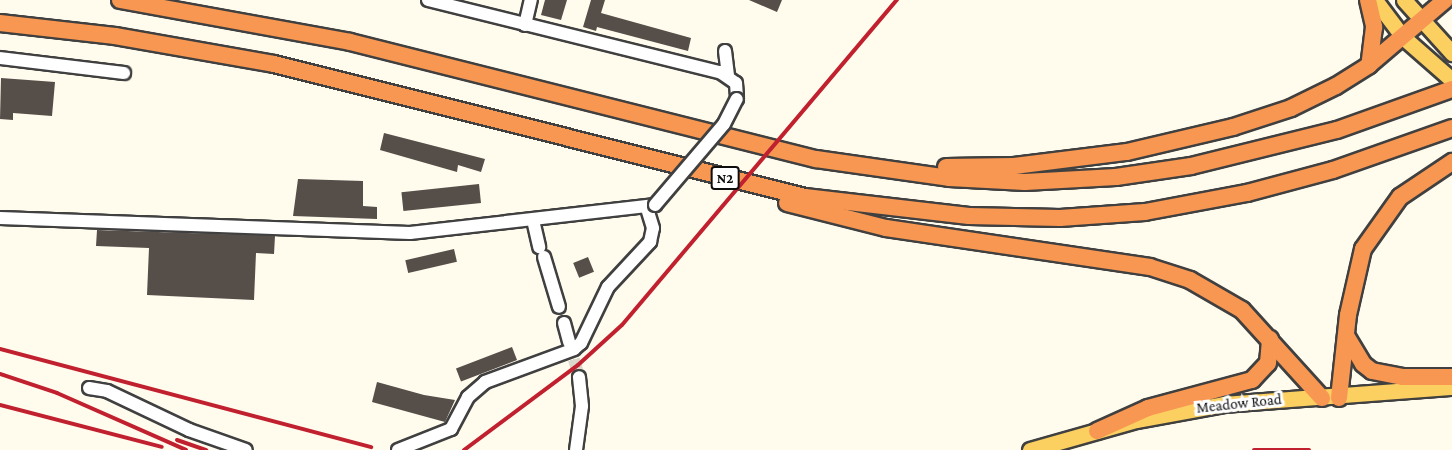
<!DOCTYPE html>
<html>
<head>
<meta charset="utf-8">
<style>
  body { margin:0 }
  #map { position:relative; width:1452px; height:450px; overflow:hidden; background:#fffbed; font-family:"Crimson Pro",serif }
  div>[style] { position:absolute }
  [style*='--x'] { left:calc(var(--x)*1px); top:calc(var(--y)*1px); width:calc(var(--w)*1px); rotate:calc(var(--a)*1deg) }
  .building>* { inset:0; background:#564e49; transform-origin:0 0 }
  .minor-tunnel>* { height:12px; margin-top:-6px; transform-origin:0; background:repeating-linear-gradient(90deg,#dbd7cb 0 12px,transparent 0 18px) }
  .roads { filter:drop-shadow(2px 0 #404040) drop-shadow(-2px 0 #404040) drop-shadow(0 2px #404040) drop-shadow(0 -2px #404040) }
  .minor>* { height:12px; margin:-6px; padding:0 6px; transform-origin:6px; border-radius:6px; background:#fff }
  .major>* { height:15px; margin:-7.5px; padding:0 7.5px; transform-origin:7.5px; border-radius:7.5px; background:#fcd060 }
  .highway>* { height:16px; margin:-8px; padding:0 8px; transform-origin:8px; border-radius:8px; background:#f89752 }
  .rail>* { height:4px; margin:-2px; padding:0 2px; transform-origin:2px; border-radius:2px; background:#c1212f }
  .bridges { filter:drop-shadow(2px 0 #404040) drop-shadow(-2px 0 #404040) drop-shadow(0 2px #404040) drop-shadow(0 -2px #404040) }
  .minor-bridge>* { height:12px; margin:-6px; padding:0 6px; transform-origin:6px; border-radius:6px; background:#fff }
  span { translate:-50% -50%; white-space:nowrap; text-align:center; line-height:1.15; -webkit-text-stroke:6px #fff; paint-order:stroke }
  .shield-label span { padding:2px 4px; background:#fff; border:2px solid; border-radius:4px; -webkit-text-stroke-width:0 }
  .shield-label { font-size:14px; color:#0d0d0d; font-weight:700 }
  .street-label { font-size:15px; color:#0d0d0d }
</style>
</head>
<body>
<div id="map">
  <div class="building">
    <i style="clip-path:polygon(545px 0,567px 0,561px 20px,541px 15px)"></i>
    <i style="clip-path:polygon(591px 0,605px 0,601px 13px,691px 38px,688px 51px,597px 27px,596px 31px,583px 27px)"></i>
    <i style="clip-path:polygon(749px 0,782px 0,777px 12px)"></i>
    <i style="clip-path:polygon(1px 78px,55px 82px,52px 116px,13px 113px,13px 120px,0 119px)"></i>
    <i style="clip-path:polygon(384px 133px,485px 159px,481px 172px,458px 165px,457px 172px,380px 150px)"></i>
    <i style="clip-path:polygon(298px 179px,363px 181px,363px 206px,377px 207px,377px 219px,293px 216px)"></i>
    <i style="left:479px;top:184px;width:19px;height:78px;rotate:84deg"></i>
    <i style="clip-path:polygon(97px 230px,275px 236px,274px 254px,256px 253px,254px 300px,147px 295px,149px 248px,96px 246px)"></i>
    <i style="left:454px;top:249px;width:13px;height:50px;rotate:77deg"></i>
    <i style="left:588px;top:257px;width:16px;height:16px;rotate:68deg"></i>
    <i style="left:512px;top:347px;width:14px;height:60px;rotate:69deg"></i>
    <i style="clip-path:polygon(377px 382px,424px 395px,455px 400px,445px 422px,372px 402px)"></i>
  </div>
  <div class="minor-tunnel">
    <i style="--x:569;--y:342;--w:36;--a:74"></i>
  </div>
  <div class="roads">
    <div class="minor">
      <i style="--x:428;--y:0;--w:301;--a:13.9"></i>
      <i style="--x:720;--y:72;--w:19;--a:35"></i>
      <i style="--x:736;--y:83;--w:16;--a:86"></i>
      <i style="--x:525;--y:25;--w:26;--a:-77"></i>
      <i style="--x:725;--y:51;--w:24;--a:83"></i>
      <i style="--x:0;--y:58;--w:125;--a:6.9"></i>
      <i style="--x:0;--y:218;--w:410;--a:2.1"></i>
      <i style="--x:410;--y:233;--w:247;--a:-6.5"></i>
      <i style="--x:533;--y:220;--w:28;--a:77"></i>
      <i style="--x:544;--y:257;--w:52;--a:73.3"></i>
      <i style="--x:564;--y:323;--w:20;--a:75"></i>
      <i style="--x:89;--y:388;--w:18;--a:9"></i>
      <i style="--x:107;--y:391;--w:91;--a:25.4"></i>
      <i style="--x:189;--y:430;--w:60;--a:19.3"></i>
      <i style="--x:398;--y:450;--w:57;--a:-21.6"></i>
      <i style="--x:451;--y:429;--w:36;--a:-62"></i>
      <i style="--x:468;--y:397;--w:23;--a:-41"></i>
      <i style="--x:485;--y:382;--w:95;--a:-20.3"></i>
      <i style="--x:574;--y:349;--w:9;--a:-41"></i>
      <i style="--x:581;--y:343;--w:62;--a:-64.3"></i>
      <i style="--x:608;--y:287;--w:62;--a:-47"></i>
      <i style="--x:650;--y:242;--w:14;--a:-78"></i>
      <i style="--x:653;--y:228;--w:21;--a:-107"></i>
      <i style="--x:576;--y:450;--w:44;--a:-82.2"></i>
      <i style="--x:582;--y:406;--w:29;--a:-96"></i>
    </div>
    <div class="major">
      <i style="--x:1375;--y:0;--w:46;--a:52.9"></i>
      <i style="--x:1403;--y:37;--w:65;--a:41.3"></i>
      <i style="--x:1404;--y:0;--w:72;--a:47.8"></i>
      <i style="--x:1030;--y:450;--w:110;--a:-15.8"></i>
      <i style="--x:1136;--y:420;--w:89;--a:-10.3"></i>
      <i style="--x:1224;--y:404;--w:229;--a:-4.3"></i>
    </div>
    <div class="highway">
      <i style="--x:120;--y:0;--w:234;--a:10.3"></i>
      <i style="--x:350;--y:42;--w:480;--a:14.1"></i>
      <i style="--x:816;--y:159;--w:134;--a:8.1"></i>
      <i style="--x:949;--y:178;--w:76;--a:3"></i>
      <i style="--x:1025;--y:182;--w:91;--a:-3.1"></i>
      <i style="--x:1116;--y:177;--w:76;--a:-8.3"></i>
      <i style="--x:1191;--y:166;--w:150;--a:-13.9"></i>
      <i style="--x:1337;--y:130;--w:122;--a:-19.6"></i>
      <i style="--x:1368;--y:0;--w:28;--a:77"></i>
      <i style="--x:1374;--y:27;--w:38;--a:97"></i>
      <i style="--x:0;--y:23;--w:116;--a:6.4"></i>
      <i style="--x:115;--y:36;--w:161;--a:10"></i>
      <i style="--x:274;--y:64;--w:547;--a:14.06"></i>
      <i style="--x:805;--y:197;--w:165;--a:6.6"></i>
      <i style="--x:969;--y:216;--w:91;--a:1.3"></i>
      <i style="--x:1060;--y:218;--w:85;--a:-4"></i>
      <i style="--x:1145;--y:212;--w:104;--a:-10.6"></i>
      <i style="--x:1247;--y:193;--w:89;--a:-15"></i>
      <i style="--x:1333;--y:170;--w:126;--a:-19.4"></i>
      <i style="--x:946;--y:167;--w:68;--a:-0.8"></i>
      <i style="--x:1014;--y:166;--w:114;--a:-7.1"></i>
      <i style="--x:1127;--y:152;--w:109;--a:-13.3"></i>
      <i style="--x:1233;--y:127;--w:61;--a:-18.1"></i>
      <i style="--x:1291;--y:108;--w:50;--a:-26.1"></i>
      <i style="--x:1336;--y:86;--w:39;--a:-32"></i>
      <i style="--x:1369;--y:65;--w:100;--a:-40.5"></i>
      <i style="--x:787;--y:203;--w:102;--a:14.2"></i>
      <i style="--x:886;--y:228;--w:267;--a:8.4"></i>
      <i style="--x:1150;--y:267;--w:42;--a:18"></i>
      <i style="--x:1190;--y:280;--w:60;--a:30"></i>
      <i style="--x:1242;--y:310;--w:119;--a:47.7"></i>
      <i style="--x:1347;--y:337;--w:31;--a:59"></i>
      <i style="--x:1363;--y:364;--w:11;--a:38"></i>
      <i style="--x:1372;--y:371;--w:32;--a:11"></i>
      <i style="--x:1403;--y:377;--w:49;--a:0"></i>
      <i style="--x:1339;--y:398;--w:83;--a:-83.8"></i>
      <i style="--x:1348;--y:315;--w:68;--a:-77.2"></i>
      <i style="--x:1363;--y:249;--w:64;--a:-54.6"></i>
      <i style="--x:1400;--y:197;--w:63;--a:-33.9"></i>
      <i style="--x:1097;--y:431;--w:56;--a:-24.3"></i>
      <i style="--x:1148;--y:408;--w:108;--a:-15.1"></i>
      <i style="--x:1252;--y:380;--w:23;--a:-47"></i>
      <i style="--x:1268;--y:363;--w:24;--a:-85"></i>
    </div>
  </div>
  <div class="rail">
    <i style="--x:0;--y:349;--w:384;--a:14.8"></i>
    <i style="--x:0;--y:374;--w:60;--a:18.4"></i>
    <i style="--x:57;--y:393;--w:141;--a:23.8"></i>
    <i style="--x:0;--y:405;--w:167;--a:14.5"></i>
    <i style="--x:177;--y:440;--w:31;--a:19"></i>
    <i style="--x:464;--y:450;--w:142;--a:-36.7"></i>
    <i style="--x:578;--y:365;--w:59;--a:-42.3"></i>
    <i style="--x:622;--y:325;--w:426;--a:-49.8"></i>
    <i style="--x:1254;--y:450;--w:55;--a:0"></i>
  </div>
  <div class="bridges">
    <div class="minor-bridge">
      <i style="--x:655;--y:205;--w:106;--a:-49.6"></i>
      <i style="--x:724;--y:124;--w:28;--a:-63"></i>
    </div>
  </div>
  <div class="shield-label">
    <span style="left:725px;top:178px">N2</span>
  </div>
  <div class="street-label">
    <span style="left:1239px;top:404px;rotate:-6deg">Meadow Road</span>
  </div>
</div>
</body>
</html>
